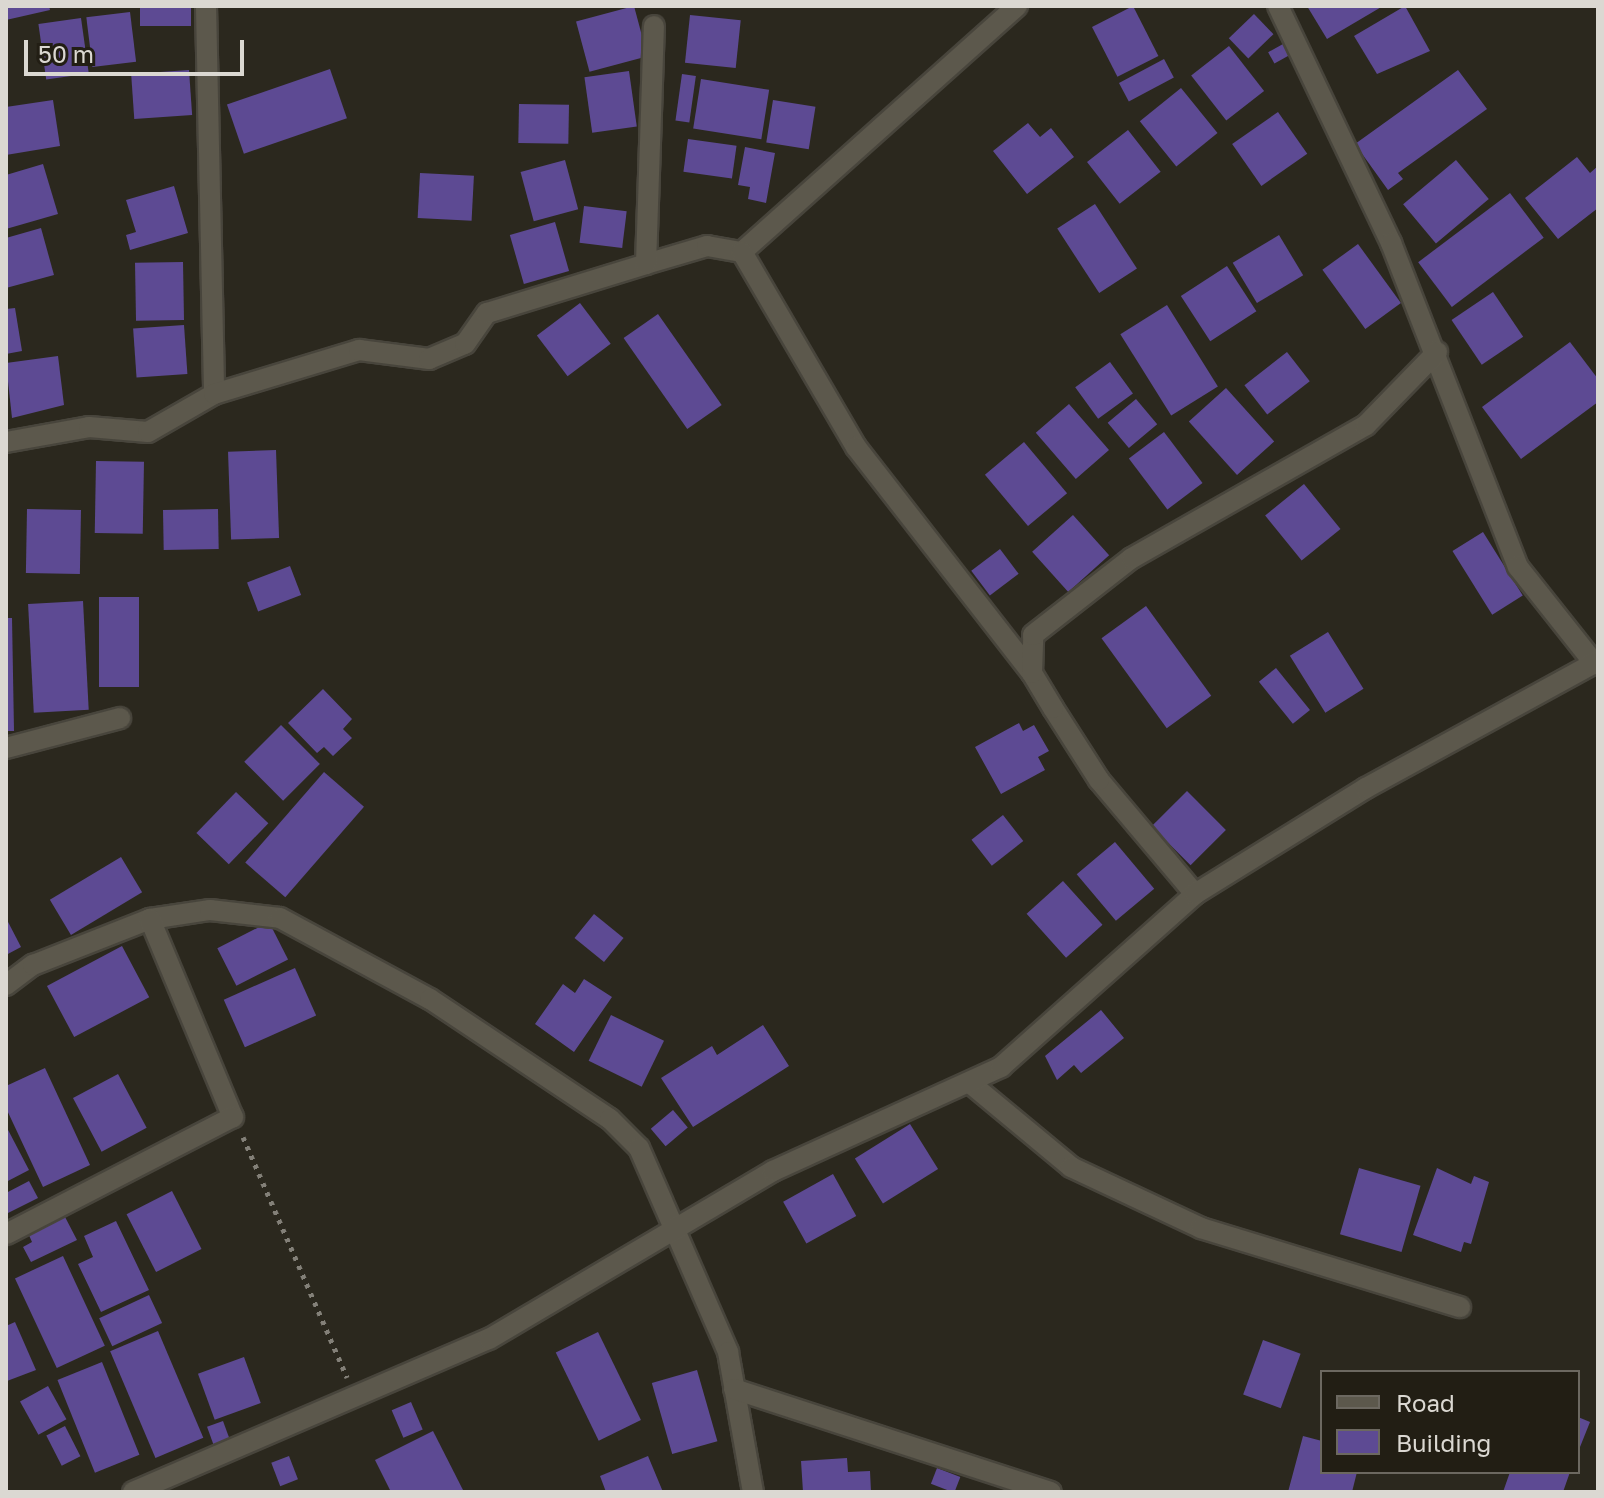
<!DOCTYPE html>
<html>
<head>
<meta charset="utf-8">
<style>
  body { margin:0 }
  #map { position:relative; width:1604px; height:1498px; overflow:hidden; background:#2b281e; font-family:"Golos Text",sans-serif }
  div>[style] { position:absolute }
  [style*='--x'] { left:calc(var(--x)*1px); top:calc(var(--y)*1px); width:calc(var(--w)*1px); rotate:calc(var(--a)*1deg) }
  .building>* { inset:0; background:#5d4a93; transform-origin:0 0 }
  .path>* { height:5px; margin-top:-2.5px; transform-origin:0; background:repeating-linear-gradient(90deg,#838078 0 4px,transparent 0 10px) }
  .roads { filter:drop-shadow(2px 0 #48453c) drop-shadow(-2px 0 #48453c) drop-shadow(0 2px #48453c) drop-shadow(0 -2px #48453c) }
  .street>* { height:20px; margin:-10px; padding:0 10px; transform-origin:10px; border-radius:10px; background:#5c584c }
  span { translate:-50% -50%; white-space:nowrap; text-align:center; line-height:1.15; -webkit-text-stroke:6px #221e14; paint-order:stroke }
  .frame { position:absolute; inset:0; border:8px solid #dbd8d2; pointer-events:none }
  .legend { position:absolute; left:1320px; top:1370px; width:260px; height:104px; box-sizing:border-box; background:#221e14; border:2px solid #6c6860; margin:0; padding:10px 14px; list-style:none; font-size:24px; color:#dbd8d2 }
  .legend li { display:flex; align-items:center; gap:16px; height:40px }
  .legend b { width:40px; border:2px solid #6c6860 }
  .scale { position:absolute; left:24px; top:40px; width:220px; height:36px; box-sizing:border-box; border:4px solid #dbd8d2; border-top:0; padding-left:10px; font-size:24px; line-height:28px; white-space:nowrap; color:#dbd8d2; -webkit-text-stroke:6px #221e14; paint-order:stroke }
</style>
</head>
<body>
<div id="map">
  <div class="building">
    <i style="clip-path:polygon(6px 6px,49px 6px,50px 10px,6px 20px)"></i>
    <i style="left:140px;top:6px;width:51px;height:20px"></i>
    <i style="left:634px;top:6px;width:52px;height:60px;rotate:75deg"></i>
    <i style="left:1133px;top:6px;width:56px;height:46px;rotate:63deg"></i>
    <i style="clip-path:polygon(1307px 6px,1383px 6px,1327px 39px)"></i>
    <i style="clip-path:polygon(1405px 6px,1430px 51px,1377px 74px,1354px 36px)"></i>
    <i style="left:130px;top:12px;width:50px;height:44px;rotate:83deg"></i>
    <i style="left:1254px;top:14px;width:28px;height:35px;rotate:46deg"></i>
    <i style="left:690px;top:15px;width:51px;height:48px;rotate:6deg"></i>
    <i style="left:81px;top:18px;width:56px;height:43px;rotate:82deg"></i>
    <i style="left:1283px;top:44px;width:13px;height:17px;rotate:61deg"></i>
    <i style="left:1229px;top:46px;width:57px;height:48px;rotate:52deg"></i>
    <i style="left:1164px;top:59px;width:21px;height:51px;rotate:62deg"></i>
    <i style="left:330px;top:69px;width:52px;height:109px;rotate:71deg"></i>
    <i style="left:189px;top:70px;width:45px;height:58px;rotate:86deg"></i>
    <i style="clip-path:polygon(1458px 70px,1487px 109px,1398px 173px,1403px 179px,1388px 190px,1355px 144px)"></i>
    <i style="left:629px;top:71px;width:56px;height:45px;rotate:82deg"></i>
    <i style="left:682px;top:74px;width:14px;height:47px;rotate:8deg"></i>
    <i style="left:701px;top:79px;width:69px;height:50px;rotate:9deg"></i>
    <i style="left:1181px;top:88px;width:58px;height:53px;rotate:51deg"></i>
    <i style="clip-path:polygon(53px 100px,60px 146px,6px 155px,6px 107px)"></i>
    <i style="left:773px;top:100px;width:43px;height:43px;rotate:9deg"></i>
    <i style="left:519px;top:104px;width:50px;height:39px;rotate:1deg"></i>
    <i style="left:1278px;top:112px;width:51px;height:56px;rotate:55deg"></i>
    <i style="clip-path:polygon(1028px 123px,1040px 137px,1051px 128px,1074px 157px,1027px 194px,993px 151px)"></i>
    <i style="left:1128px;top:130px;width:53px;height:52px;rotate:52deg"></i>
    <i style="left:688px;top:139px;width:49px;height:33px;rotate:8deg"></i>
    <i style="clip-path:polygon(745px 147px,775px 153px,766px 203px,748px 199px,750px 187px,738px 185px)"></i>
    <i style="clip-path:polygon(1577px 157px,1590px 173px,1598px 166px,1598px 208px,1558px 239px,1525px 198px)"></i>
    <i style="left:565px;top:160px;width:51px;height:46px;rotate:75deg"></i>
    <i style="left:1456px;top:160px;width:51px;height:69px;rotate:50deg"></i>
    <i style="clip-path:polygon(43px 164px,58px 214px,6px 229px,6px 175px)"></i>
    <i style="left:420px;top:173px;width:54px;height:45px;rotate:3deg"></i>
    <i style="clip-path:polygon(174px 186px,188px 233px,130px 250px,126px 235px,136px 232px,126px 200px)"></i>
    <i style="left:1510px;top:193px;width:56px;height:115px;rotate:53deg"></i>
    <i style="left:1095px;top:204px;width:77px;height:45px;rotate:57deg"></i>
    <i style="left:584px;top:206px;width:43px;height:37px;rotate:7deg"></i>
    <i style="left:555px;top:222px;width:51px;height:47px;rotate:74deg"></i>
    <i style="clip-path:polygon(41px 228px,54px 275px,6px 288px,6px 238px)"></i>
    <i style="left:1279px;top:235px;width:47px;height:54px;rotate:59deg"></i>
    <i style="left:1358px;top:244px;width:73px;height:44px;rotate:54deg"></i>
    <i style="left:183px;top:262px;width:58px;height:48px;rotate:89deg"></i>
    <i style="left:1227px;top:266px;width:54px;height:55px;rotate:57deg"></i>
    <i style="left:1493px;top:292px;width:54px;height:50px;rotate:56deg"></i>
    <i style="left:580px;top:303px;width:51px;height:54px;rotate:53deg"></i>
    <i style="left:1167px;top:305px;width:96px;height:55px;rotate:58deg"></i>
    <i style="clip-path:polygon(15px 308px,22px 351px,6px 354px,6px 309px)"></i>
    <i style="left:658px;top:314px;width:111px;height:42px;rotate:55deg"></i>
    <i style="left:184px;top:325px;width:49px;height:51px;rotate:86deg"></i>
    <i style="clip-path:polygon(1570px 342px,1598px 379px,1598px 402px,1521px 459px,1482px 407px)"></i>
    <i style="left:1287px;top:352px;width:37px;height:54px;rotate:52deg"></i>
    <i style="clip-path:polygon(58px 356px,64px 405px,12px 418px,6px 363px)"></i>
    <i style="left:1110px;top:362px;width:39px;height:43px;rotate:54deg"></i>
    <i style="left:1226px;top:388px;width:72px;height:50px;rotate:48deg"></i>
    <i style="left:1136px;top:399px;width:33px;height:37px;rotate:50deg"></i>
    <i style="left:1069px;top:404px;width:61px;height:44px;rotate:49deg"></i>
    <i style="left:1164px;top:432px;width:64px;height:44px;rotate:53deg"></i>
    <i style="left:1024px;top:442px;width:67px;height:51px;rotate:50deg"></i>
    <i style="left:276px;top:450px;width:88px;height:48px;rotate:88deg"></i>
    <i style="left:96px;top:461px;width:48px;height:72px;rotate:1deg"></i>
    <i style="left:1304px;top:484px;width:58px;height:50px;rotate:51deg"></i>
    <i style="left:27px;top:509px;width:54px;height:64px;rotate:1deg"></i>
    <i style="left:218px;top:509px;width:40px;height:55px;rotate:89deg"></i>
    <i style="left:1073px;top:515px;width:54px;height:55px;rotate:48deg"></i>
    <i style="left:1483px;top:532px;width:75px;height:36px;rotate:58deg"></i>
    <i style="left:1000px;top:549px;width:31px;height:36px;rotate:53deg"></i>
    <i style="left:290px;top:566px;width:31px;height:46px;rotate:69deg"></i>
    <i style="left:99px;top:597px;width:40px;height:90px"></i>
    <i style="left:83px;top:601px;width:109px;height:55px;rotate:87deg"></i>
    <i style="left:1146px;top:606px;width:111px;height:55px;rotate:54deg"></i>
    <i style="clip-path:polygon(6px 618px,12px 618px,14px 731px,6px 731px)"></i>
    <i style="left:1328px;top:632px;width:67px;height:45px;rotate:58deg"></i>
    <i style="left:1276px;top:668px;width:54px;height:22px;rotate:51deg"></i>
    <i style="clip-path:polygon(323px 689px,352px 719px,343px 729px,352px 738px,333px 756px,324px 747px,317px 753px,288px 723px)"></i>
    <i style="clip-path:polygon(1019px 723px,1023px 731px,1034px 725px,1049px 751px,1038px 757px,1045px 770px,1001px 794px,975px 747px)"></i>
    <i style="left:281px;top:725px;width:55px;height:52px;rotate:45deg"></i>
    <i style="left:324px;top:772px;width:53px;height:120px;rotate:41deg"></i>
    <i style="left:1187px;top:791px;width:55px;height:50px;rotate:45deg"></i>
    <i style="left:236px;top:792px;width:45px;height:57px;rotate:44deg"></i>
    <i style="left:1003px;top:815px;width:33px;height:40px;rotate:52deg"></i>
    <i style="left:1115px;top:842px;width:61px;height:50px;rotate:50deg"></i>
    <i style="left:121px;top:857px;width:41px;height:83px;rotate:59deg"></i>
    <i style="left:1063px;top:881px;width:59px;height:49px;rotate:48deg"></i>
    <i style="left:594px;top:914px;width:38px;height:31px;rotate:39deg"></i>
    <i style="clip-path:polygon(6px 918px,21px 947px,6px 955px)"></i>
    <i style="left:269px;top:922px;width:42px;height:58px;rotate:63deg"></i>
    <i style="left:122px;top:946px;width:58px;height:85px;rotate:62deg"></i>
    <i style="left:295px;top:968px;width:52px;height:78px;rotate:66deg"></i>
    <i style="clip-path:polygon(584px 979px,612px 997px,574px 1052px,535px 1024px,563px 984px,575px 993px)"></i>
    <i style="clip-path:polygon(1101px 1010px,1124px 1038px,1081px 1073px,1074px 1065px,1057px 1080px,1045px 1056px)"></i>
    <i style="left:611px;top:1015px;width:59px;height:51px;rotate:26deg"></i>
    <i style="clip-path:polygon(763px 1025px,789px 1066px,693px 1127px,661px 1078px,712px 1046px,717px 1055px)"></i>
    <i style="clip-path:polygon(45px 1068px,90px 1165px,43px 1187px,6px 1108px,6px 1086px)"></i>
    <i style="left:118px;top:1074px;width:61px;height:51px;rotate:62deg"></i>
    <i style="left:673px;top:1110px;width:23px;height:29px;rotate:50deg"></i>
    <i style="left:910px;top:1124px;width:53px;height:65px;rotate:58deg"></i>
    <i style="clip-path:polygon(6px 1126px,29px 1170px,6px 1182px)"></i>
    <i style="left:1359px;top:1168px;width:64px;height:69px;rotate:16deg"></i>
    <i style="clip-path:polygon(1437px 1168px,1471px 1184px,1474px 1176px,1489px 1182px,1471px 1244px,1464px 1242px,1461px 1252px,1413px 1235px)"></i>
    <i style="left:833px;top:1174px;width:48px;height:57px;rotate:61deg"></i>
    <i style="clip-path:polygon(29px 1181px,38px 1198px,6px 1214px,6px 1193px)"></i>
    <i style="left:172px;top:1191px;width:65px;height:51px;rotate:63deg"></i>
    <i style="clip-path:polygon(64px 1215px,77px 1240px,31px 1262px,23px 1247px,32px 1242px,28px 1233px)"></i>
    <i style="clip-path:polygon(116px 1221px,149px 1290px,101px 1312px,78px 1264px,93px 1257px,84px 1236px)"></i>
    <i style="left:63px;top:1256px;width:99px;height:53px;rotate:65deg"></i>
    <i style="left:149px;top:1295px;width:31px;height:55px;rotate:65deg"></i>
    <i style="clip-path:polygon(15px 1322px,36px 1370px,7px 1381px,6px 1326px)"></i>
    <i style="left:158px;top:1331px;width:116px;height:52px;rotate:67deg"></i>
    <i style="left:598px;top:1332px;width:98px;height:47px;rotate:64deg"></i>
    <i style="left:1263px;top:1340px;width:40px;height:58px;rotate:20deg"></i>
    <i style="left:244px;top:1357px;width:49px;height:49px;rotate:70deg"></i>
    <i style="left:102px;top:1362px;width:100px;height:48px;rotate:68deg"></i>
    <i style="left:697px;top:1370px;width:74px;height:47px;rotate:74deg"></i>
    <i style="left:48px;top:1386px;width:38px;height:32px;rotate:61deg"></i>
    <i style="left:411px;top:1402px;width:30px;height:21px;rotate:67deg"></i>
    <i style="clip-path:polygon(1578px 1417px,1590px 1422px,1578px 1452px)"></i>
    <i style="left:223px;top:1421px;width:23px;height:17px;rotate:70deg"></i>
    <i style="left:65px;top:1426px;width:34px;height:21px;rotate:63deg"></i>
    <i style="clip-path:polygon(433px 1431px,464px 1492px,391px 1492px,375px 1460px)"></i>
    <i style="clip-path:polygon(1303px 1436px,1322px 1441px,1322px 1472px,1357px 1472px,1352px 1492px,1288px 1492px)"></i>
    <i style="left:289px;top:1456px;width:25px;height:19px;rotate:69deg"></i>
    <i style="clip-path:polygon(648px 1456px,663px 1492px,606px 1492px,600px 1476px)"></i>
    <i style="clip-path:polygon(847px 1458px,848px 1472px,870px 1471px,871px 1492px,803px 1492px,801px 1461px)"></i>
    <i style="left:937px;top:1468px;width:25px;height:17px;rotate:21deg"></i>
    <i style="clip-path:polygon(1510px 1472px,1570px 1472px,1563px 1492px,1503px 1492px)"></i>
  </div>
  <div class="path">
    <i style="--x:243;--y:1137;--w:262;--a:66.6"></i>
  </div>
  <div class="roads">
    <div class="street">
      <i style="--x:206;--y:6;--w:388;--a:88.8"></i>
      <i style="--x:1278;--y:6;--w:263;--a:64.5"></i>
      <i style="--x:1391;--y:243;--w:348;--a:68.6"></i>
      <i style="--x:1518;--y:567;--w:124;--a:51.6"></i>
      <i style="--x:742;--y:252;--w:369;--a:-41.8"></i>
      <i style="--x:646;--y:264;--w:64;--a:-16.4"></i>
      <i style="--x:707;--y:246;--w:36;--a:10"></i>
      <i style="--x:742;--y:252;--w:226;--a:59.7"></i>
      <i style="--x:856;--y:447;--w:286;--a:52.1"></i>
      <i style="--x:6;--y:442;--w:84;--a:-10.2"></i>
      <i style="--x:89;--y:427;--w:59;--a:4.8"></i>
      <i style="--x:148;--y:432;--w:76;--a:-29.9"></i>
      <i style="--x:214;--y:394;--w:152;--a:-16.9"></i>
      <i style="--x:359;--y:350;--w:71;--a:7.3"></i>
      <i style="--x:429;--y:359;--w:39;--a:-23"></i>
      <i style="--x:465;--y:344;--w:38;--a:-55"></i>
      <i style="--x:487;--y:313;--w:166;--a:-17.1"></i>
      <i style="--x:646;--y:264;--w:238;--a:-88.1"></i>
      <i style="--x:6;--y:748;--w:118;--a:-14.7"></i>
      <i style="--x:1195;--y:894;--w:149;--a:-130.1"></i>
      <i style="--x:1099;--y:780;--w:85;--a:-122.6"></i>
      <i style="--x:1053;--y:708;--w:41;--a:-121"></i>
      <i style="--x:1032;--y:673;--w:38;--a:-88"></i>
      <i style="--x:1033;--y:635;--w:125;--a:-37.9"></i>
      <i style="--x:1132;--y:558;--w:269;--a:-29.6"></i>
      <i style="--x:1366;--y:425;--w:102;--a:-45.8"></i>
      <i style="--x:150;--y:919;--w:61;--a:-8.5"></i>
      <i style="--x:210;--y:910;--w:70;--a:6.5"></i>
      <i style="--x:280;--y:918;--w:170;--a:28.4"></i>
      <i style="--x:430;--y:999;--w:216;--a:33.7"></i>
      <i style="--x:610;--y:1119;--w:41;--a:45"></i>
      <i style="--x:639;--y:1148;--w:223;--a:66.4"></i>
      <i style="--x:728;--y:1352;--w:142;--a:79.9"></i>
      <i style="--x:6;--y:985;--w:34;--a:-37"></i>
      <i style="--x:33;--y:965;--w:126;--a:-21.5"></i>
      <i style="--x:150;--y:919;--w:215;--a:67.3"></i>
      <i style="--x:233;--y:1117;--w:255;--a:152.7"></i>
      <i style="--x:970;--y:1083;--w:131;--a:39.7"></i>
      <i style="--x:1071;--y:1167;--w:144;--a:25.1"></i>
      <i style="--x:1201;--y:1228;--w:271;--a:17"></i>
      <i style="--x:734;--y:1389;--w:333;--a:18"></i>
      <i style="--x:133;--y:1492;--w:387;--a:-23.3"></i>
      <i style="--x:489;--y:1339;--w:330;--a:-30.6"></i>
      <i style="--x:773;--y:1171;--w:251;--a:-24.5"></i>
      <i style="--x:1001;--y:1067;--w:260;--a:-41.7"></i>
      <i style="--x:1195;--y:894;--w:201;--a:-31.8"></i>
      <i style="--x:1366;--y:788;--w:264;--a:-28.7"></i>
    </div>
  </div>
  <div class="frame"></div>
  <ul class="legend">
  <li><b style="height:10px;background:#5c584c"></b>Road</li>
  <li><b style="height:22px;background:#5d4a93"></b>Building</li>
  </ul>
  <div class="scale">50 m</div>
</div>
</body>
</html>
